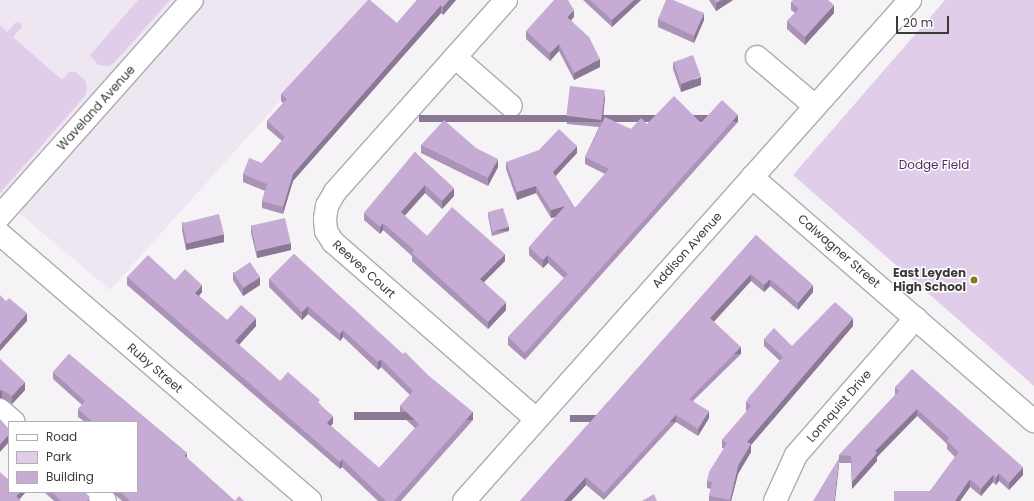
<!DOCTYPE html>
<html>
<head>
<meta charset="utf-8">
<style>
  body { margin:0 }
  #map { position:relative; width:1034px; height:501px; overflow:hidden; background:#f6f3f7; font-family:Poppins,sans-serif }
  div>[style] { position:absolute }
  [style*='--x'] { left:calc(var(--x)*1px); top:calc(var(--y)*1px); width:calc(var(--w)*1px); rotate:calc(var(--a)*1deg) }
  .built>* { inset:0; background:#eee7f2 }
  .green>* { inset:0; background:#e0cdea }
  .roads { filter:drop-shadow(1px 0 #afacb1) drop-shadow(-1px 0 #afacb1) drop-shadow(0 1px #afacb1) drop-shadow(0 -1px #afacb1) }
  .minor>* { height:22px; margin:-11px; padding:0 11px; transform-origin:11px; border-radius:11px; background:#fff }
  .wall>* { inset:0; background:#aa93b6 }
  .shaded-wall>* { inset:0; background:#8b7894; transform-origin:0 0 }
  .building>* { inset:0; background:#c6abd4; transform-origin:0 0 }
  .dots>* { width:11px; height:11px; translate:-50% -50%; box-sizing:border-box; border:2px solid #fff; border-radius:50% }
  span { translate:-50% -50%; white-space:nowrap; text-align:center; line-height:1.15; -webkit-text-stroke:3px #fff; paint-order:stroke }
  .street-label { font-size:12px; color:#3b3a3b }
  .park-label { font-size:12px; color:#502d61 }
  .poi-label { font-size:12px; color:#3b3a3b; font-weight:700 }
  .right { translate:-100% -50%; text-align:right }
  .legend { position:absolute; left:8px; top:421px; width:130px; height:72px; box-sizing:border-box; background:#fff; border:1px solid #b1b0b1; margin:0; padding:5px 7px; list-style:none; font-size:12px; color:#3b3a3b }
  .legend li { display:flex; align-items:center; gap:8px; height:20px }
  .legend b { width:20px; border:1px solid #b1b0b1 }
  .scale { position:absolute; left:896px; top:16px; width:53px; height:18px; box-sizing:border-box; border:2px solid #3b3a3b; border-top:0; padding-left:5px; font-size:12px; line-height:14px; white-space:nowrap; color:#3b3a3b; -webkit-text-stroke:3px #fff; paint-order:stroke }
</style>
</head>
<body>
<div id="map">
  <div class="built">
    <i style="clip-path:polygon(0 0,371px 0,110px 290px,0 197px)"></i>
  </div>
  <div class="green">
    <i style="clip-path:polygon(138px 0,170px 0,114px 63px,108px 66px,98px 65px,90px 55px)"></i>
    <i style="clip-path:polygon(945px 0,1034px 0,1034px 386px,793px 175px)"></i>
    <i style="clip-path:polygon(16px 22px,21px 23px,22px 27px,13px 37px,62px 80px,69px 72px,76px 72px,85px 80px,87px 87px,85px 96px,0 193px,0 25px,7px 32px)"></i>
  </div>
  <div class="roads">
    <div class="minor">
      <i style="--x:506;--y:0;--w:257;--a:131.7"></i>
      <i style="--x:335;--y:192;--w:16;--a:120"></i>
      <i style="--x:327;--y:206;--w:13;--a:99"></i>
      <i style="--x:325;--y:219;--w:12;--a:85"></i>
      <i style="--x:326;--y:231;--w:13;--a:58"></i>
      <i style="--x:333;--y:242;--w:269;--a:41.1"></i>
      <i style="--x:455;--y:57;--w:74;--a:41.2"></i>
      <i style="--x:757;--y:57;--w:76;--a:40.2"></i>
      <i style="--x:752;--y:177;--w:373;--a:40.9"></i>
      <i style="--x:0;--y:216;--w:289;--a:-48.4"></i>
      <i style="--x:0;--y:234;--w:409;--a:40.7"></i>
      <i style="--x:0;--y:410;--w:18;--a:41"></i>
      <i style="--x:94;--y:492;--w:14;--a:39"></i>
      <i style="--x:464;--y:501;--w:671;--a:-48.32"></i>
      <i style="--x:775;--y:501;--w:51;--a:-65.5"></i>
      <i style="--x:796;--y:455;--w:182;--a:-48.8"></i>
    </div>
  </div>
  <div class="wall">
    <i style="clip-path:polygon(417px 0,456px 0,443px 15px,441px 13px,293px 181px,283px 214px,262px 208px,262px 201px,265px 191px,243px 182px,243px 174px,262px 163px,282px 141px,267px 128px,267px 121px,283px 103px,281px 101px,281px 94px,397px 23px)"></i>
    <i style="clip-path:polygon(583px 0,641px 0,612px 27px)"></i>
    <i style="clip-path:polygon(709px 0,733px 0,716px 11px)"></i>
    <i style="clip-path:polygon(791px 2px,834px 13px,805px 45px,787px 29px,787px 21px,795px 13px,791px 10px)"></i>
    <i style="clip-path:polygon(574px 17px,571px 20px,600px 67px,574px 80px,559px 51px,550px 61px,526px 39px,526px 31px)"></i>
    <i style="clip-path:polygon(658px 19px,704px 20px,694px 43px,658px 27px)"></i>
    <i style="clip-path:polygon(673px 62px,701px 85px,681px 92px,673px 69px)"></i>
    <i style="clip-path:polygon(605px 97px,603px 120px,631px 129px,647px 124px,738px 122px,525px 360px,508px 345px,508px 337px,564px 278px,548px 263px,543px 268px,529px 255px,529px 247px,556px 217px,551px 218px,536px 193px,517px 200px,506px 169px,506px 162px,577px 153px,555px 176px,575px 208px,605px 174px,585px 164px,585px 157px,599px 127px,567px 124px,567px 116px)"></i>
    <i style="clip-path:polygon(421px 145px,476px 148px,498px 167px,488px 186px,421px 153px)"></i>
    <i style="clip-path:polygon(415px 152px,454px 196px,442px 209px,425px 193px,404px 216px,427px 236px,505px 261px,484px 282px,506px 310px,488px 329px,412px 261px,412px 256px,383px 230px,380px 234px,364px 220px,364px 213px)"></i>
    <i style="clip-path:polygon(488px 212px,509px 231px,492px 236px,488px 216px)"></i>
    <i style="clip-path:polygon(182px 222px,224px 242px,186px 250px,182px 230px)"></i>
    <i style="clip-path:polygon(251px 225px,291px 250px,257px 258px,251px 233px)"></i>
    <i style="clip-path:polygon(756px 235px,813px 292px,798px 310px,770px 286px,764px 292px,751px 281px,713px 322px,741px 354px,693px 401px,709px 418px,698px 436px,676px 422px,604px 500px,586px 485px,571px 501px,520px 501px)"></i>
    <i style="clip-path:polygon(294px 254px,473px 420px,401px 501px,378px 501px,342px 467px,340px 469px,127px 285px,127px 277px,175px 280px,202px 292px,199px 296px,227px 320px,256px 326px,239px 345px,280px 381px,320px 404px,333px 423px,331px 426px,378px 467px,380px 467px,415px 428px,400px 414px,400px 406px,410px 395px,381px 367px,378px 370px,343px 337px,340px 341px,308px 314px,302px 320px,269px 287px,269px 279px)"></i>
    <i style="clip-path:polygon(233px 272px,260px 285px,243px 296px,233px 280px)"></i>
    <i style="clip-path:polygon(853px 326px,751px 445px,751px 452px,738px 474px,731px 501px,709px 501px,709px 496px,711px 489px,707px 488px,707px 481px,724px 448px,722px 448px,722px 440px,747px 411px,746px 410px,746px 402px,780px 361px,764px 346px,764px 339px,792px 346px)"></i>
    <i style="clip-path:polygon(69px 354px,187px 453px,187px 458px,235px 501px,122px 501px,112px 492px,137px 492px,137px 422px,85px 422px,78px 417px,78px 409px,82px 405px,53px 379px,53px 372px)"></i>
    <i style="clip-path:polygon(0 359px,25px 390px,12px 404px,2px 398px)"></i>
    <i style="clip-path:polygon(895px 387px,1023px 475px,1009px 490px,999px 481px,996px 485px,993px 482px,981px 496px,970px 487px,960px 501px,894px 501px,930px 491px,955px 457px,947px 449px,947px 444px,917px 416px,877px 457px,877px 461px,852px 489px,851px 463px,839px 463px,839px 455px,895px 395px)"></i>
    <i style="clip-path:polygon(44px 492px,85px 492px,90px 501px,54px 501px)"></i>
  </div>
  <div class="shaded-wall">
    <i style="clip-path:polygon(449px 0,456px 0,443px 15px,443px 7px)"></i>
    <i style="clip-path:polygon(634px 0,641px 0,612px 27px,612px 20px)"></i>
    <i style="clip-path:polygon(721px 0,733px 0,716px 11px,716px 3px)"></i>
    <i style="clip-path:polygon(441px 5px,441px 13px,293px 181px,283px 214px,283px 207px,293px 174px)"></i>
    <i style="clip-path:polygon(834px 5px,834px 13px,805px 45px,805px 37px)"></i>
    <i style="clip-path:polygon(574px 10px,574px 17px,567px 24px,567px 17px)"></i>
    <i style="clip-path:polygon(704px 13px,704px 20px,694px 43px,694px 36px)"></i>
    <i style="clip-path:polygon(559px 44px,559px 51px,550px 61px,550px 53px)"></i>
    <i style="clip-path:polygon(600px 59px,600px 67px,574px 80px,574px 73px)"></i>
    <i style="clip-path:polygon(701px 77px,701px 85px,681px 92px,681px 84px)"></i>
    <i style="clip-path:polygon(605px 90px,605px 97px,602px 127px,602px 120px)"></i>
    <i style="left:738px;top:115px;width:7px;height:319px;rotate:90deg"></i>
    <i style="clip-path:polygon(577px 146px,577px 153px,553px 179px,553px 172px)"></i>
    <i style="clip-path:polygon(498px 159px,498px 167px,488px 186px,488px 178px)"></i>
    <i style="clip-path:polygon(425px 185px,425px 193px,401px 220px,401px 212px)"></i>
    <i style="clip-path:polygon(536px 186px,536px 193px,517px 200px,517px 192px)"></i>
    <i style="clip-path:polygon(454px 188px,454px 196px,442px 209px,442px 201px)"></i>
    <i style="clip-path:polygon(565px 206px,565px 214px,551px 218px,551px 210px)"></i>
    <i style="clip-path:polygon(383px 223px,383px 230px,380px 234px,380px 227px)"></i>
    <i style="left:509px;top:227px;width:4px;height:18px;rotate:90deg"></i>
    <i style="clip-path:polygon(224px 234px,224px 242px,186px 250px,186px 243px)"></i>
    <i style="clip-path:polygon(291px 243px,291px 250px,257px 258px,257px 250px)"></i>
    <i style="clip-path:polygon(505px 254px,505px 261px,480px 286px,480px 279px)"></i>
    <i style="clip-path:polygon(548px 255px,548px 263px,543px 268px,543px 260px)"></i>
    <i style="clip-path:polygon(751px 274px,751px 281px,710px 326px,710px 318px)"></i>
    <i style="clip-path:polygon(260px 277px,260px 285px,243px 296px,243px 288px)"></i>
    <i style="clip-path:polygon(770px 279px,770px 286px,764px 292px,764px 285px)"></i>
    <i style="clip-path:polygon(202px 285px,202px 292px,195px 300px,195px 293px)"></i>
    <i style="clip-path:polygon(813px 285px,813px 292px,798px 310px,798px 303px)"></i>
    <i style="clip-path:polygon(506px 302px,506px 310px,488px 329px,488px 322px)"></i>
    <i style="clip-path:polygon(308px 306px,308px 314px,302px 320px,302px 312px)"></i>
    <i style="clip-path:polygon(27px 313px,27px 321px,0 351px,0 344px)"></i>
    <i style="clip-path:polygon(256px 318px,256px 326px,235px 349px,235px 341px)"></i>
    <i style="clip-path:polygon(853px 318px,853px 326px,751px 445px,751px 452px,738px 474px,731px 501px,730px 501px,738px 466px,747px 442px)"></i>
    <i style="clip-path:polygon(343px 330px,343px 337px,340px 341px,340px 334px)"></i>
    <i style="left:741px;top:347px;width:7px;height:74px;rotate:90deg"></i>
    <i style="clip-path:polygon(381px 359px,381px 367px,378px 370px,378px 362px)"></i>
    <i style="clip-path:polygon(25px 382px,25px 390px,12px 404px,12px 396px)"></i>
    <i style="left:2px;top:390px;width:8px;height:2px;rotate:90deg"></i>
    <i style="clip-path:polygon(917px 409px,917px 416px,877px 457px,877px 461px,852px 489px,852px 482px,875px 451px)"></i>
    <i style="clip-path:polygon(709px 411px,709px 418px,698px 436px,698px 429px)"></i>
    <i style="left:473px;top:412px;width:8px;height:119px;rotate:90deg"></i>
    <i style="left:676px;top:415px;width:7px;height:106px;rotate:90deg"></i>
    <i style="clip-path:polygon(333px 416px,333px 423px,327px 430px,327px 423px)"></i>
    <i style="clip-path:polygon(9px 434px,9px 442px,0 452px,0 444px)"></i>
    <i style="clip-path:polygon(187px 453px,187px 461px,185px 456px)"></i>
    <i style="clip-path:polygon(839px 458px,839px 465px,835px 501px,834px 501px)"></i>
    <i style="clip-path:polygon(342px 459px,342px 467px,340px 469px,340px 462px)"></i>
    <i style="clip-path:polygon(1023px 467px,1023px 475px,1009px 490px,1009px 483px)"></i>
    <i style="clip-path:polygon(999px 473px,999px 481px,996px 485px,996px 478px)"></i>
    <i style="clip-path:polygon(993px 475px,993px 482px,981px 496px,981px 489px)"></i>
    <i style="clip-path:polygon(586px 477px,586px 485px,571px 501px,564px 501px)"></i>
    <i style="clip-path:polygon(970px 479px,970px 487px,960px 501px,955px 501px)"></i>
    <i style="clip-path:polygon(20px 492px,26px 492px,18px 501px,16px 496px)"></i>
  </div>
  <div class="building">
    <i style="clip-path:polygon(368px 0,370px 0,397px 23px,417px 0,449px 0,443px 7px,441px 5px,293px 174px,283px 207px,262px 201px,267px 184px,243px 174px,249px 158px,262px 163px,285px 137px,267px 121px,287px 99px,281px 94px)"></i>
    <i style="clip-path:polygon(554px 0,568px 0,574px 10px,567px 17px,589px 37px,600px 59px,574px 73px,559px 44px,550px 53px,526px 31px)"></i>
    <i style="clip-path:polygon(590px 0,634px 0,612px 20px)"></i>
    <i style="clip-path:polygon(666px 0,673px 0,704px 13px,694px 36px,658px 19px)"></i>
    <i style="clip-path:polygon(714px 0,721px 0,716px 3px)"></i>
    <i style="clip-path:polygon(793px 0,828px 0,834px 5px,805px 37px,787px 21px,799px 9px,791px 2px)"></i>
    <i style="left:693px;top:55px;width:23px;height:21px;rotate:70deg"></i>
    <i style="left:570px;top:86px;width:35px;height:30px;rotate:7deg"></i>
    <i style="clip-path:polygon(674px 96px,701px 123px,722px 100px,738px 115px,525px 353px,508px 337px,568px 274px,548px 255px,543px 260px,529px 247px,565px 206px,551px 210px,536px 186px,517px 192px,506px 162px,539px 150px,559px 129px,577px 146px,553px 172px,575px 208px,609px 169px,585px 157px,605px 117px,631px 129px,641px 118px,647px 124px)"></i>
    <i style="clip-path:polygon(444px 120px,476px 148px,498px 159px,488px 178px,421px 145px)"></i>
    <i style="clip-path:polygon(415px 152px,454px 188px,442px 201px,425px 185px,401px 212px,427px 236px,452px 207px,505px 254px,480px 279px,506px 302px,488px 322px,412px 253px,414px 250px,383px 223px,380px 227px,364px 213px)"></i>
    <i style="clip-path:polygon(503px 208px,509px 227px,492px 232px,488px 212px)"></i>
    <i style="left:219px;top:214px;width:21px;height:38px;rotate:76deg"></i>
    <i style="left:285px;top:218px;width:26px;height:35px;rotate:77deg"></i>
    <i style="clip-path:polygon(756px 235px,813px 285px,798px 303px,770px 279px,764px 285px,751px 274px,710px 318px,741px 347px,689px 399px,709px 411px,698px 429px,676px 415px,604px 493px,586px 477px,564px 501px,520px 501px)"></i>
    <i style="clip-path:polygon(294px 254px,403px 354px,405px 352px,428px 375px,473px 412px,394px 501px,386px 501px,342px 459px,340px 462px,127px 277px,148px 255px,175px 280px,185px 269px,202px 285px,195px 293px,227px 320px,241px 305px,256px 318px,235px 341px,280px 381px,288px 372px,320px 400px,318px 403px,333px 416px,327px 423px,378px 467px,380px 467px,419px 424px,400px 406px,413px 391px,381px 359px,378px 362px,343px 330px,340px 334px,308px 306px,302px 312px,269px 279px)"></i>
    <i style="left:250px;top:262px;width:18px;height:20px;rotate:56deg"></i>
    <i style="clip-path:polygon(0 295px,6px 301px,9px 298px,27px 313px,0 344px)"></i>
    <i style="clip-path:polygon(835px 302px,853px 318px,747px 442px,751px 444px,738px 466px,730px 500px,709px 496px,712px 482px,707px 481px,709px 472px,727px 443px,722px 440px,751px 406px,746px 402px,749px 397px,783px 357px,764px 339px,774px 328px,792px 346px)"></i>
    <i style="clip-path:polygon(69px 354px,187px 453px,185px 456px,235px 501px,130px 501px,121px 492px,137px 492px,137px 422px,93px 422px,78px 409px,85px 401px,53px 372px)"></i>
    <i style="clip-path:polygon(0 359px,25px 382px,12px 396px,2px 390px,0 391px)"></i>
    <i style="clip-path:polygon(912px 369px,1023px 467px,1009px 483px,999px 473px,996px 478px,993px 475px,981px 489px,970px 479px,955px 501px,894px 501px,894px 491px,930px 491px,959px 452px,947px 441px,949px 438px,917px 409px,875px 451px,877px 453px,852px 482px,851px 456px,839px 455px,899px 391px,895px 387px)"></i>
    <i style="clip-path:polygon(0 419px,9px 429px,9px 434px,0 444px)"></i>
    <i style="clip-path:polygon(839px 458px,834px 501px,813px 501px)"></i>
    <i style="clip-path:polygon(0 472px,9px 480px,9px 492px,20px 492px,16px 496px,21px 501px,0 501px)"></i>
    <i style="clip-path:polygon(52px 492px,85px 492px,90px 497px,87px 501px,61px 501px)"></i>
    <i style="clip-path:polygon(654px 494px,657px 501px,642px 501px)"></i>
    <i style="clip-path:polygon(239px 496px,244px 501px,235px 501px)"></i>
  </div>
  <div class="dots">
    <i style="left:974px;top:280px;background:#857c22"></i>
  </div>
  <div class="street-label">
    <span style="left:96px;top:108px;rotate:-48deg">Waveland Avenue</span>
    <span style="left:687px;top:250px;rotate:-48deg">Addison Avenue</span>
    <span style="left:839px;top:251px;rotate:41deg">Calwagner Street</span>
    <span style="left:364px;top:269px;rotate:42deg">Reeves Court</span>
    <span style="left:155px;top:368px;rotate:41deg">Ruby Street</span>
    <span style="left:839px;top:406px;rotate:-49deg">Lonnquist Drive</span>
  </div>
  <div class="park-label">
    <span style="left:934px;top:165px">Dodge Field</span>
  </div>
  <div class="poi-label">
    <span class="right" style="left:966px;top:280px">East Leyden<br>High School</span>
  </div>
  <ul class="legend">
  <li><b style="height:5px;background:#fff"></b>Road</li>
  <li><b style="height:11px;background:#e0cdea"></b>Park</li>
  <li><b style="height:11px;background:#c6abd4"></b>Building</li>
  </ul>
  <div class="scale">20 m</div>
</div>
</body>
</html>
